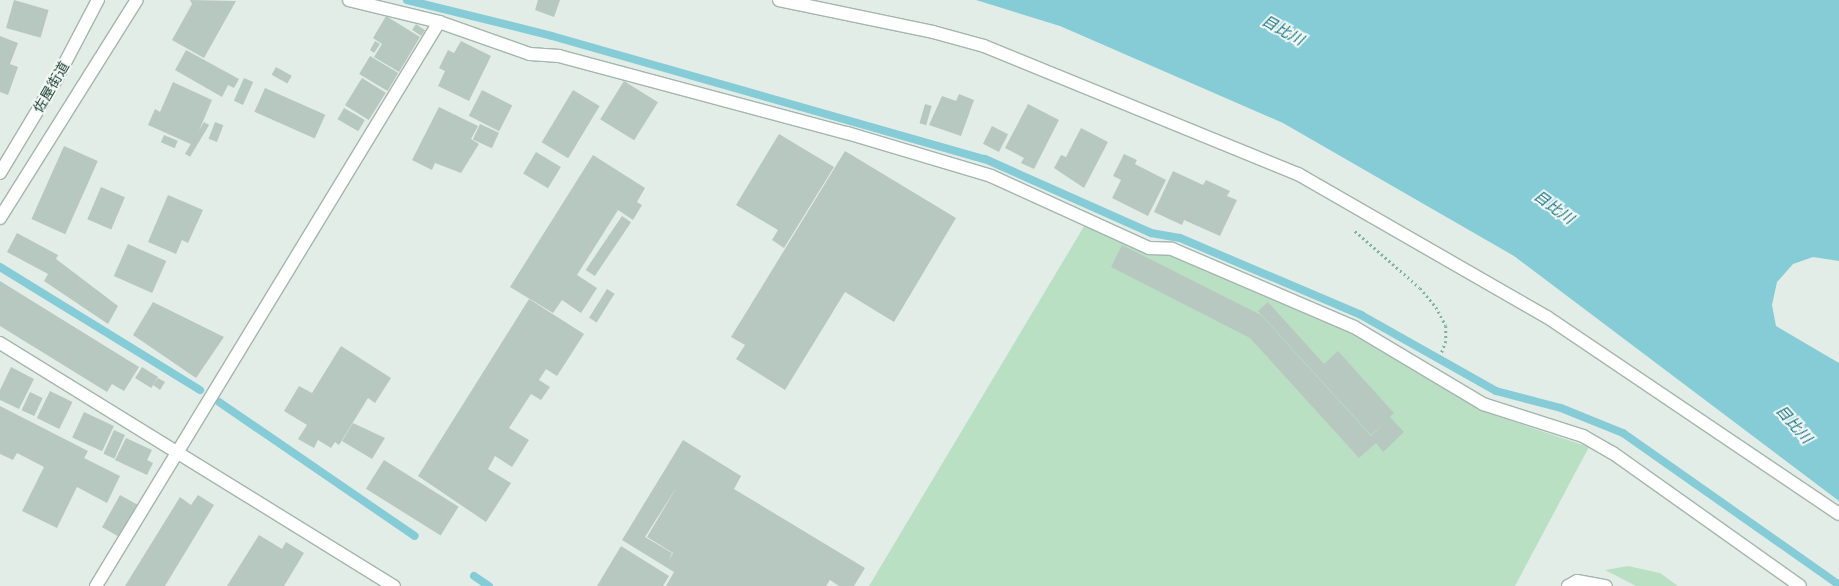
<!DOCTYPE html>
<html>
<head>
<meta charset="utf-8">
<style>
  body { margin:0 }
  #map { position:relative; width:1839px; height:586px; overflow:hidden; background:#e2ede8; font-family:Helvetica,"Noto Sans JP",sans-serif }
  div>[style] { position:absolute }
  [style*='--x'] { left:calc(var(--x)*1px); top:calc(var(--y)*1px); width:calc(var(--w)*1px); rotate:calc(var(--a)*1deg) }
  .green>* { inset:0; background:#b9e0c3 }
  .water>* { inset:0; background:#86ccd6 }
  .stream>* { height:8px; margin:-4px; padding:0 4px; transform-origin:4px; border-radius:4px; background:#86ccd6 }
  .building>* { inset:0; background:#b7c8c1; transform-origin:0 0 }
  .path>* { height:2.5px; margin-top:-1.25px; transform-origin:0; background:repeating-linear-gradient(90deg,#80b3a2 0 2px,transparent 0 5px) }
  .roads { filter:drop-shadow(1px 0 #a4b6af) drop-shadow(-1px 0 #a4b6af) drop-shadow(0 1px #a4b6af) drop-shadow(0 -1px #a4b6af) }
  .lane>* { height:12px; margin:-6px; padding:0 6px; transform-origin:6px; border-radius:6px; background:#fff }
  .street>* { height:12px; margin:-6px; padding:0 6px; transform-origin:6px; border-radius:6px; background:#fff }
  .secondary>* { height:12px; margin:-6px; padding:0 6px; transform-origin:6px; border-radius:6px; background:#fff }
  span { translate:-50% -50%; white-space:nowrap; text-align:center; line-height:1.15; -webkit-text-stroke:4px #f3f9f6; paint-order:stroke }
  .street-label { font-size:14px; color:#214037 }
  .water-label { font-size:15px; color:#167281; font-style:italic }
</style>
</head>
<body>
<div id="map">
  <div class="green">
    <i style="clip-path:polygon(1086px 223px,1152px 254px,1173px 256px,1351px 333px,1482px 411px,1589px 447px,1515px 586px,869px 586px)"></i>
    <i style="clip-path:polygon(1628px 566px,1660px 573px,1678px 586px,1636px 586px,1605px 570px)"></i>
  </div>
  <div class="water">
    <i style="clip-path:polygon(976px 0,1839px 0,1839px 261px,1813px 257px,1793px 264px,1777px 282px,1772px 305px,1776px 326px,1839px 363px,1839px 501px,1514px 256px,1283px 123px,1060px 26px)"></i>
  </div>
  <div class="stream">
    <i style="--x:407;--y:0;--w:149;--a:13.9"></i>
    <i style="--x:552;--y:36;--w:450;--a:15.9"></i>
    <i style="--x:985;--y:159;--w:182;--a:24"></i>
    <i style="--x:1151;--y:233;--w:29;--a:10"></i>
    <i style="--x:1180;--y:238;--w:197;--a:23"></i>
    <i style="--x:1361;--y:315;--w:155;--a:29.4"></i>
    <i style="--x:1496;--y:391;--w:67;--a:14.7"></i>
    <i style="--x:1561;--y:408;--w:67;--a:22"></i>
    <i style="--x:1623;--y:433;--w:264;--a:35.1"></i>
    <i style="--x:0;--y:267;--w:235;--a:31.6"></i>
    <i style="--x:219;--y:402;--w:237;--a:34.4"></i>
    <i style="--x:474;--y:576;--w:18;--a:34"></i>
  </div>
  <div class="building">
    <i style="left:14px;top:0;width:36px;height:29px;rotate:16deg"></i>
    <i style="clip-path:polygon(190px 0,236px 1px,204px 58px,172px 40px,192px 4px)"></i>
    <i style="clip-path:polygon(538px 0,560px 0,554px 17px,535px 10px)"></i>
    <i style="clip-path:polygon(386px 16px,420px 37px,399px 72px,374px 57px,382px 44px,373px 38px)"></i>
    <i style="left:416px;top:24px;width:11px;height:7px;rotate:34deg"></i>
    <i style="clip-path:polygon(0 36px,18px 43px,10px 64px,18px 67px,8px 95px,0 92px)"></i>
    <i style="clip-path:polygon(375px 41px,380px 44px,374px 53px,370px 50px)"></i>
    <i style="clip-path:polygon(461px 41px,491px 56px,469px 101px,438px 86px,445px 71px,439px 68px,448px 50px,454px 53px)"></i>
    <i style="clip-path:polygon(186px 50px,239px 79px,234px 88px,228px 85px,222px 97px,175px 70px)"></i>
    <i style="left:370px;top:56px;width:33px;height:21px;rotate:31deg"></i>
    <i style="left:276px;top:67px;width:18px;height:9px;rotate:29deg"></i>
    <i style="left:244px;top:78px;width:10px;height:25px;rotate:24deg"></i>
    <i style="left:362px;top:78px;width:28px;height:32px;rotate:32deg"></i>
    <i style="left:624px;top:81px;width:40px;height:45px;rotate:32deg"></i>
    <i style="clip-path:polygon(173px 82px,212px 100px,193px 145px,148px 125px,155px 109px,160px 112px)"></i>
    <i style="left:265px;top:88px;width:66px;height:26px;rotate:24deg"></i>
    <i style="left:482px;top:90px;width:34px;height:29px;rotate:27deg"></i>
    <i style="left:573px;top:90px;width:31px;height:61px;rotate:31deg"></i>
    <i style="clip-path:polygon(959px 94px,974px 100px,961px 136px,929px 125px,942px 96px,956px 101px)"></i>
    <i style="left:925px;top:104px;width:7px;height:20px;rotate:16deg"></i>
    <i style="clip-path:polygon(1028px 104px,1059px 120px,1034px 169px,1021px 163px,1024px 158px,1005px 148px)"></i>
    <i style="clip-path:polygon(439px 107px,478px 126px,471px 139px,479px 144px,461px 173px,435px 163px,432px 170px,412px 160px)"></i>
    <i style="left:344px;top:108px;width:24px;height:13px;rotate:30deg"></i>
    <i style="left:204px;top:122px;width:6px;height:37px;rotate:31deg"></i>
    <i style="left:215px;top:122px;width:9px;height:18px;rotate:21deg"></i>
    <i style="left:480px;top:124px;width:21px;height:17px;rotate:25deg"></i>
    <i style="left:992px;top:126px;width:18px;height:20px;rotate:27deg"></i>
    <i style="clip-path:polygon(1081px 128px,1108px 142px,1084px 188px,1054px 168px,1061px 155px,1066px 157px)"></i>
    <i style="clip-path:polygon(779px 134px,834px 167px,784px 248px,772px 240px,778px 230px,736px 205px)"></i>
    <i style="left:164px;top:135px;width:15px;height:8px;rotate:23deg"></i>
    <i style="left:64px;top:146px;width:37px;height:80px;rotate:24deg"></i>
    <i style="clip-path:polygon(845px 151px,956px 218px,894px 322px,845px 292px,785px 390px,736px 359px,745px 345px,731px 337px)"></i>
    <i style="left:536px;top:152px;width:29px;height:25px;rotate:31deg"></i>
    <i style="clip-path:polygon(1124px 154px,1137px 160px,1135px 164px,1166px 180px,1148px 216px,1112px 198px,1121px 180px,1113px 176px)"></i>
    <i style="clip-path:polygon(593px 155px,645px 188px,637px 202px,642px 205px,633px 220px,618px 210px,577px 275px,597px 288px,581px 313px,562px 300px,553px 313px,510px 287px)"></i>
    <i style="clip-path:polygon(1173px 171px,1203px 185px,1206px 180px,1230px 191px,1227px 196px,1237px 200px,1220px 236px,1184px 220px,1182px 225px,1154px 212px)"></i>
    <i style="left:101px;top:187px;width:26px;height:35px;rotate:23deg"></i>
    <i style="clip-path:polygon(168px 195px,203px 210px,188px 243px,182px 240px,176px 254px,148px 242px)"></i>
    <i style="left:622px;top:216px;width:11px;height:65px;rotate:34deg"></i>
    <i style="clip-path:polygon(17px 233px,58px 255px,56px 259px,118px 306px,108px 324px,44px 281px,48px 274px,7px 252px)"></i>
    <i style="left:128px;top:244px;width:42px;height:35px;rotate:24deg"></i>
    <i style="clip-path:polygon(1122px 245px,1261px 315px,1371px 436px,1389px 419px,1371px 435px,1258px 311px,1268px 302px,1324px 364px,1338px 351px,1394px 413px,1390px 417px,1404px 432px,1383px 452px,1376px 443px,1359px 458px,1250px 338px,1111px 267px)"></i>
    <i style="clip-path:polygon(0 281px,139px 367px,124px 391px,112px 384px,107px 392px,0 326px)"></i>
    <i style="left:607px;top:289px;width:9px;height:34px;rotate:32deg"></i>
    <i style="clip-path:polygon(529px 299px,584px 334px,557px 376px,546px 369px,539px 380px,550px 387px,541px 400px,531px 394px,509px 428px,529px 440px,512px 467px,495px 456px,488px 469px,511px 483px,486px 522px,418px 476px)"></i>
    <i style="clip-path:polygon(153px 302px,224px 337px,196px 378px,133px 335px)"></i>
    <i style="clip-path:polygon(341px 346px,391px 378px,375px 403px,368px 398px,339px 445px,335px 442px,331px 448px,318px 440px,314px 448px,298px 439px,307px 425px,284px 411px,299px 386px,312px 393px)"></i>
    <i style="clip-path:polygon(11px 367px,34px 379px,19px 409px,0 400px,0 390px)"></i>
    <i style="left:142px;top:367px;width:19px;height:13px;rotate:32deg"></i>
    <i style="clip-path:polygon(158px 378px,165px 382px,160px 390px,153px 385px)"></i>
    <i style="left:50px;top:391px;width:25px;height:30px;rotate:26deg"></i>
    <i style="left:30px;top:392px;width:14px;height:20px;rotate:25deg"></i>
    <i style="clip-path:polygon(0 406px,88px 451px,84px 458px,120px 476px,107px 503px,77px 487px,57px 528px,22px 511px,44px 467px,17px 453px,13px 460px,0 454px)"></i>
    <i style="left:84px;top:412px;width:33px;height:28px;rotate:25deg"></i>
    <i style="clip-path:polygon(353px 423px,385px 438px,372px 459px,342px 441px)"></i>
    <i style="left:114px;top:430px;width:12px;height:26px;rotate:24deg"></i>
    <i style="clip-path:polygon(126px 438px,152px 450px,147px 460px,153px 463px,147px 475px,115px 460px)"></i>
    <i style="clip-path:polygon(evenodd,683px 440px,741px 476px,734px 489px,865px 568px,854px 586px,839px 586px,830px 580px,826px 586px,666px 586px,674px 572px,622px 540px,683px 440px,678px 485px,647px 537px,673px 553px,669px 560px,672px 553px,645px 537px,678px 485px)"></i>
    <i style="left:384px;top:460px;width:88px;height:34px;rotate:32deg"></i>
    <i style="left:120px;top:495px;width:21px;height:37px;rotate:29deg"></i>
    <i style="clip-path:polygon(198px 495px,214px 505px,165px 586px,125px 586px,180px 497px,191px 505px)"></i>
    <i style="clip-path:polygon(259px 535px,282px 549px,286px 542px,304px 553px,284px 586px,227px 586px)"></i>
    <i style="clip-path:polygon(621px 546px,669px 576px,663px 586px,597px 586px)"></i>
  </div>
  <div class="path">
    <i style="--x:1355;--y:231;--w:86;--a:41.2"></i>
    <i style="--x:1420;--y:288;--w:25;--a:50"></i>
    <i style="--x:1436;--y:307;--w:21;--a:62"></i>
    <i style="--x:1446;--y:326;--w:15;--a:90"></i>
    <i style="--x:1446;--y:341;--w:15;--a:110"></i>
  </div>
  <div class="roads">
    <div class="lane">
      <i style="--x:1568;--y:586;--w:10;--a:-29"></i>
      <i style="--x:1577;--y:581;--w:29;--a:10"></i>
    </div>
    <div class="street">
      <i style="--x:349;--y:0;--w:93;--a:13.7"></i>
      <i style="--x:779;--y:0;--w:157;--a:11.7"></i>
      <i style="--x:933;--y:32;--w:53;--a:15.4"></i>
      <i style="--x:984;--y:46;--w:339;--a:22.2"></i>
      <i style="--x:1298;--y:174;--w:287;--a:29.9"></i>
      <i style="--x:1547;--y:317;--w:352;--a:34"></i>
      <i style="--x:0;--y:218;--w:257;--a:-57.9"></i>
      <i style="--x:0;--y:343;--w:463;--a:31.7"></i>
      <i style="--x:96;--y:586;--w:660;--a:-58.69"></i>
      <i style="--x:439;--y:22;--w:96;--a:19.4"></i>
      <i style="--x:530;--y:54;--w:29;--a:4"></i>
      <i style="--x:559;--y:56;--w:298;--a:15"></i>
      <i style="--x:847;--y:133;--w:150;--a:16.6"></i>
      <i style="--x:991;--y:176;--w:174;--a:24.5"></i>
      <i style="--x:1149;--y:248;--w:23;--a:2"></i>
      <i style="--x:1172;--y:249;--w:198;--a:23.2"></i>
      <i style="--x:1354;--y:327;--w:150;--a:30.8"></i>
      <i style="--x:1483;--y:404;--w:105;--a:17.7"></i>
      <i style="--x:1583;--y:436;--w:34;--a:30"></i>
      <i style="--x:1613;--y:453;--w:229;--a:35.4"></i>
    </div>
    <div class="secondary">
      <i style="--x:0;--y:173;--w:111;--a:-59"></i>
      <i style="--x:57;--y:78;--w:88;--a:-62.3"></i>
    </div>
  </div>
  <div class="street-label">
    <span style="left:51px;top:87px;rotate:-60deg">佐屋街道</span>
  </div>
  <div class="water-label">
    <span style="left:1283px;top:30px;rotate:29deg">目比川</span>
    <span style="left:1554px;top:207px;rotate:36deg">目比川</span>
    <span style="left:1794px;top:424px;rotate:48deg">目比川</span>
  </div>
</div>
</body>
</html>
